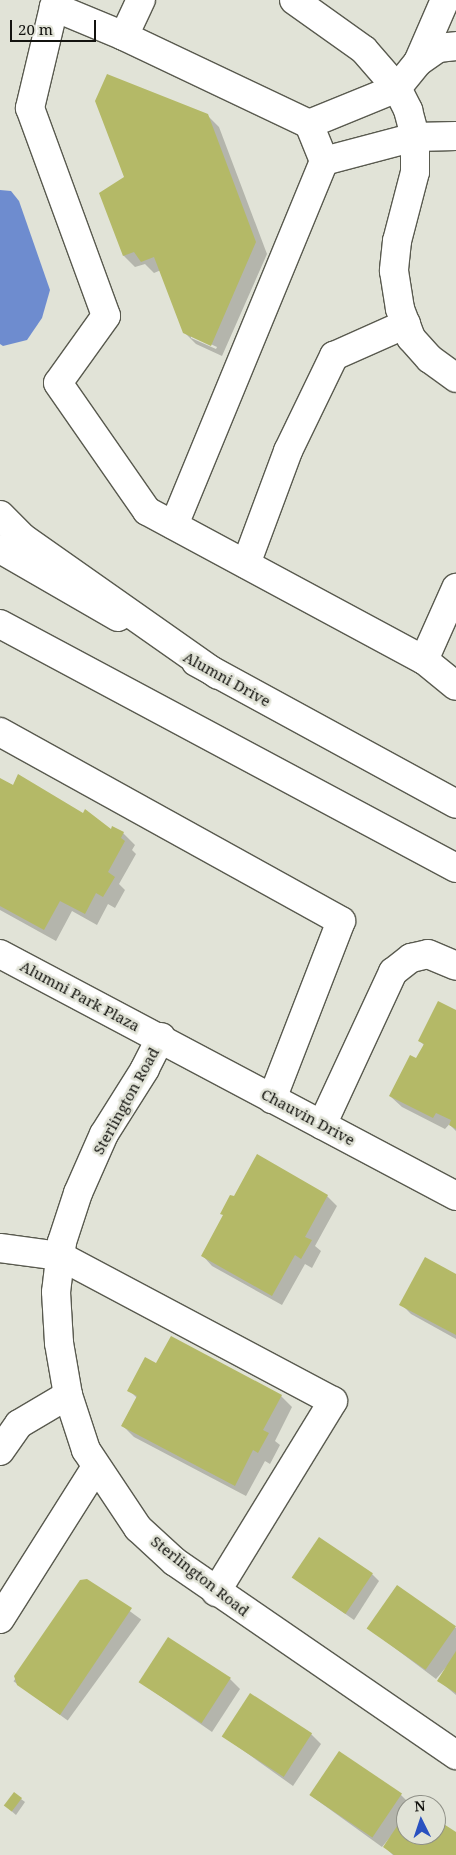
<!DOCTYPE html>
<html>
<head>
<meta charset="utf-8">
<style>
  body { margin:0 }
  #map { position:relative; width:456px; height:1855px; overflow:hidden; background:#e1e3d7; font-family:"Noto Serif",serif }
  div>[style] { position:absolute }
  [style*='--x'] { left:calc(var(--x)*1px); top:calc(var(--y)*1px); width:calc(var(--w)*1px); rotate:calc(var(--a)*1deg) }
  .water>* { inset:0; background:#6e8ccf }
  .shadow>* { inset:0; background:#0003; transform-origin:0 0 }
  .building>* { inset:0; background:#b4b967; transform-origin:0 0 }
  .roads { filter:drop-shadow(1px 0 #595a4f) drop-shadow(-1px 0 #595a4f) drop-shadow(0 1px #595a4f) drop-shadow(0 -1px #595a4f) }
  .minor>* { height:28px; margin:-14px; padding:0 14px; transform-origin:14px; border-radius:14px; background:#fff }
  .major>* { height:28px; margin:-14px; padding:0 14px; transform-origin:14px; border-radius:14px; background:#fff }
  .highway>* { height:28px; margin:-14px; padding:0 14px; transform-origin:14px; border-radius:14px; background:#fff }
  span { translate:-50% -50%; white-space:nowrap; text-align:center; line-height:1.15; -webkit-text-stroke:5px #e1e3d7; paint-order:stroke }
  .street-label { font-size:15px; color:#13130f }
  .north { position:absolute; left:396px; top:1795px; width:50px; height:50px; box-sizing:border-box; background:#e1e3d7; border:1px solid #8f9087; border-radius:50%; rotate:356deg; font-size:14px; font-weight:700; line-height:20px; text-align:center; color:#13130f }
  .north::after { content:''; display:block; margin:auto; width:18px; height:22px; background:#2951c0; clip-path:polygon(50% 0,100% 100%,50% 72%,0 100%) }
  .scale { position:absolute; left:10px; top:20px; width:86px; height:22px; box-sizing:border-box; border:2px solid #13130f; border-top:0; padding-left:6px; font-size:15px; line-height:18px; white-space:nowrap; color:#13130f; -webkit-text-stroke:4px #e1e3d7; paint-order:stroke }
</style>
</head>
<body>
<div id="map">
  <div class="water">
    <i style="clip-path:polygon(0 190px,11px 191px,19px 201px,50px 290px,42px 318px,27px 340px,3px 346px,0 344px)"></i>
  </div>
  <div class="shadow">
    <i style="clip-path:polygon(evenodd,207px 115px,219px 127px,267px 254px,222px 356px,196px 344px,184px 332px,161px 270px,154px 273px,145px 264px,135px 267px,124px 256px,125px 177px,207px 115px,191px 335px,217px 347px,216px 349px,191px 338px,191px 335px)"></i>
    <i style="clip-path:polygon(0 779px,111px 831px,123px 833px,135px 845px,132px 850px,136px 854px,119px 884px,125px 890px,115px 908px,108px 904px,97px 925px,72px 911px,56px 941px,0 910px)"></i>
    <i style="clip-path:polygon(456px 1012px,456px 1131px,450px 1125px,453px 1120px,445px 1129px,402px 1107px,390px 1096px,417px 1060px,424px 1045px,419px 1040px)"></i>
    <i style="clip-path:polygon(257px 1156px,327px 1196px,337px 1206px,315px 1246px,321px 1251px,312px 1268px,305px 1264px,282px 1305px,212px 1266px,203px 1256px)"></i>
    <i style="clip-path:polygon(456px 1275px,456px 1339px,411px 1314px,401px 1304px)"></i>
    <i style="clip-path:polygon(157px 1365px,281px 1396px,292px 1407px,275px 1441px,280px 1445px,270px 1464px,265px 1461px,246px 1496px,134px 1437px,122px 1425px,137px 1398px,129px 1390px)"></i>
    <i style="clip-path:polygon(372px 1574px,379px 1581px,354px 1620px,294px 1578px)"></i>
    <i style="left:87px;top:1580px;width:67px;height:125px;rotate:36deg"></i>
    <i style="clip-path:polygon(397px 1586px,456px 1628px,456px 1695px,438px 1680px,448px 1665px,436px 1679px,368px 1628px)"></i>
    <i style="clip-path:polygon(230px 1679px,240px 1689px,212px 1732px,140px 1682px)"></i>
    <i style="clip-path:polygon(311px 1734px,321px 1744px,293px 1786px,223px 1736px)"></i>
    <i style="clip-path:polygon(310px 1795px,401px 1795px,411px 1805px,406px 1805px,406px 1835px,436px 1835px,436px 1820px,456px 1834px,456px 1855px,393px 1855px,385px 1847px,400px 1825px,382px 1847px)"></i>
    <i style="clip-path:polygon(21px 1799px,25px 1802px,16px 1815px,9px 1809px)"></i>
  </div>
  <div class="building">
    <i style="clip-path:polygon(107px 74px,208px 114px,256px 242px,211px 346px,183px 333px,154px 257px,141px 262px,134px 252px,123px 256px,99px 193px,124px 177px,95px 101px)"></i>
    <i style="clip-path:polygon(18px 774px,83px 813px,85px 809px,111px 829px,112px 826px,124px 832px,121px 838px,125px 841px,108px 872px,115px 877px,103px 897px,96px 893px,85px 914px,60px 901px,44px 930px,0 906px,0 778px,13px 785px)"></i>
    <i style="clip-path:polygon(438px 1001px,456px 1010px,456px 1129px,449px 1125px,451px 1120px,436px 1113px,433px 1118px,389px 1096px,410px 1055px,416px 1058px,424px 1044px,418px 1041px)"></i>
    <i style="clip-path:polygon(257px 1154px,328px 1195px,305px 1237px,312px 1240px,301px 1259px,295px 1255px,272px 1296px,201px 1256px,223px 1215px,220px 1214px,230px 1195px,234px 1196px)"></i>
    <i style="clip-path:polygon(425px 1257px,456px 1274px,456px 1335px,399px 1305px)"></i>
    <i style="clip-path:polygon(171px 1336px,282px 1395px,263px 1430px,269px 1433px,258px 1453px,253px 1450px,235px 1486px,121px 1426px,137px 1396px,127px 1391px,145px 1357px,156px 1363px)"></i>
    <i style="left:319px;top:1537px;width:65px;height:49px;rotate:34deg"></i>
    <i style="clip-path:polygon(87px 1579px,132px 1608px,60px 1715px,17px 1685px,14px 1676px,80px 1580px)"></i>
    <i style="left:397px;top:1585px;width:72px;height:53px;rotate:35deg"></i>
    <i style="left:168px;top:1637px;width:75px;height:54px;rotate:33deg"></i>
    <i style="clip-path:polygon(456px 1651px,456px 1693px,437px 1681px)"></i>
    <i style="left:250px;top:1693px;width:74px;height:52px;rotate:33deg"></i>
    <i style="left:339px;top:1751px;width:76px;height:53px;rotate:34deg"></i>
    <i style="left:14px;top:1792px;width:10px;height:17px;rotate:37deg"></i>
    <i style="clip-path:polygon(406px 1813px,406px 1835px,436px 1835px,436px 1819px,456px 1832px,456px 1855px,394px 1855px,383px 1847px)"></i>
  </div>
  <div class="roads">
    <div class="minor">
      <i style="--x:294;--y:0;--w:86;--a:35.5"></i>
      <i style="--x:364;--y:50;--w:50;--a:49"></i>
      <i style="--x:397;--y:88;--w:25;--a:63"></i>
      <i style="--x:408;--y:110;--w:28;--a:75"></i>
      <i style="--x:415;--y:137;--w:35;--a:90"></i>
      <i style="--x:415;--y:172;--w:71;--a:104.6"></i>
      <i style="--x:397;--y:241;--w:30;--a:96"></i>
      <i style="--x:394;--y:271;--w:38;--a:81"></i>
      <i style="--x:400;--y:309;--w:31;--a:69"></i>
      <i style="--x:411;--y:338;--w:28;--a:48"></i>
      <i style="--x:430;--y:359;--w:32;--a:36"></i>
      <i style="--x:124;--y:36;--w:40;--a:-65"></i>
      <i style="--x:418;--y:62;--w:68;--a:-66.5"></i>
      <i style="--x:309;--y:124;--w:95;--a:-22.2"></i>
      <i style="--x:397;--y:88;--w:33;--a:-51"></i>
      <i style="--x:418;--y:62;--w:24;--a:-35"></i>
      <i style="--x:438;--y:48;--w:18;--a:-6"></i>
      <i style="--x:324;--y:161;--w:94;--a:-14.8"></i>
      <i style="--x:415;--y:137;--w:41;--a:-1.4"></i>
      <i style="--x:174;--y:525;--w:394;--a:-67.6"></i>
      <i style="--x:324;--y:161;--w:40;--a:-112"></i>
      <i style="--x:309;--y:124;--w:205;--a:-154.6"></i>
      <i style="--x:124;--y:36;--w:76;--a:-157.5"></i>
      <i style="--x:54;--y:7;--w:104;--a:103.4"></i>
      <i style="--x:30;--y:108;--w:221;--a:69.9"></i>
      <i style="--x:106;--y:316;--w:82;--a:125.6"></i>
      <i style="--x:58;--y:383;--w:156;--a:55.2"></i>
      <i style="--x:147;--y:511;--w:315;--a:28.3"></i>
      <i style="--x:424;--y:660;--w:79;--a:-66"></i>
      <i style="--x:246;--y:564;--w:121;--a:-69.6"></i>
      <i style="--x:288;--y:451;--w:106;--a:-64.2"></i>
      <i style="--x:334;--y:356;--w:79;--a:-24"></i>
      <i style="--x:424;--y:660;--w:41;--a:39.1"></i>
      <i style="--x:0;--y:732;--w:390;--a:29"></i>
      <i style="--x:341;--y:921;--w:191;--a:111.2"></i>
      <i style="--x:0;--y:954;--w:516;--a:27.95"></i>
      <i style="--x:161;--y:1037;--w:36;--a:117"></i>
      <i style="--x:145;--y:1069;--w:77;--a:122.2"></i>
      <i style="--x:104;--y:1134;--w:64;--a:113.8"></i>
      <i style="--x:78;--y:1193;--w:52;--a:108.1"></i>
      <i style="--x:62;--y:1242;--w:50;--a:96.8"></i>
      <i style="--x:56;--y:1292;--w:51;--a:86.6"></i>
      <i style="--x:59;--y:1343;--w:53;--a:80.2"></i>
      <i style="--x:68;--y:1395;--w:58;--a:71.9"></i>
      <i style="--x:86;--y:1450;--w:94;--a:56.3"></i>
      <i style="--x:138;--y:1528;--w:50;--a:42.6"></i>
      <i style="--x:175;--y:1562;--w:341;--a:34.5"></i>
      <i style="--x:322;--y:1125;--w:169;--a:-65.1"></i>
      <i style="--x:393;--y:972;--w:23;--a:-38"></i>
      <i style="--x:411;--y:958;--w:17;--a:-13"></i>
      <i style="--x:428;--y:954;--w:30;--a:23"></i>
      <i style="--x:0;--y:1248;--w:61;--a:7.6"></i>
      <i style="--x:60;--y:1256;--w:309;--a:28"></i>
      <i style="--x:333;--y:1401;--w:224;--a:121.5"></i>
      <i style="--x:0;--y:1451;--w:33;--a:-55"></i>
      <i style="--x:19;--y:1424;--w:57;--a:-30.6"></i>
      <i style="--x:0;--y:1619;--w:180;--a:-57.7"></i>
    </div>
    <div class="major">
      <i style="--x:0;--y:549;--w:136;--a:30"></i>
      <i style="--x:0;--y:624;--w:517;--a:28.15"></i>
      <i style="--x:196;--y:662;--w:296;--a:28.6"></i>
    </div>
    <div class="highway">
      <i style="--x:0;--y:515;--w:33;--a:45"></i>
      <i style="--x:23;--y:538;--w:238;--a:35.1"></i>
    </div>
  </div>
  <div class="street-label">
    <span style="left:227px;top:679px;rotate:29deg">Alumni Drive</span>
    <span style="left:80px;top:996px;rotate:28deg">Alumni Park Plaza</span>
    <span style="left:126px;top:1101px;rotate:-61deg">Sterlington Road</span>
    <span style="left:308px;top:1117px;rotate:28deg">Chauvin Drive</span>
    <span style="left:200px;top:1576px;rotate:38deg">Sterlington Road</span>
  </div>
  <div class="north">N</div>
  <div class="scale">20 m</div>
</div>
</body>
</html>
